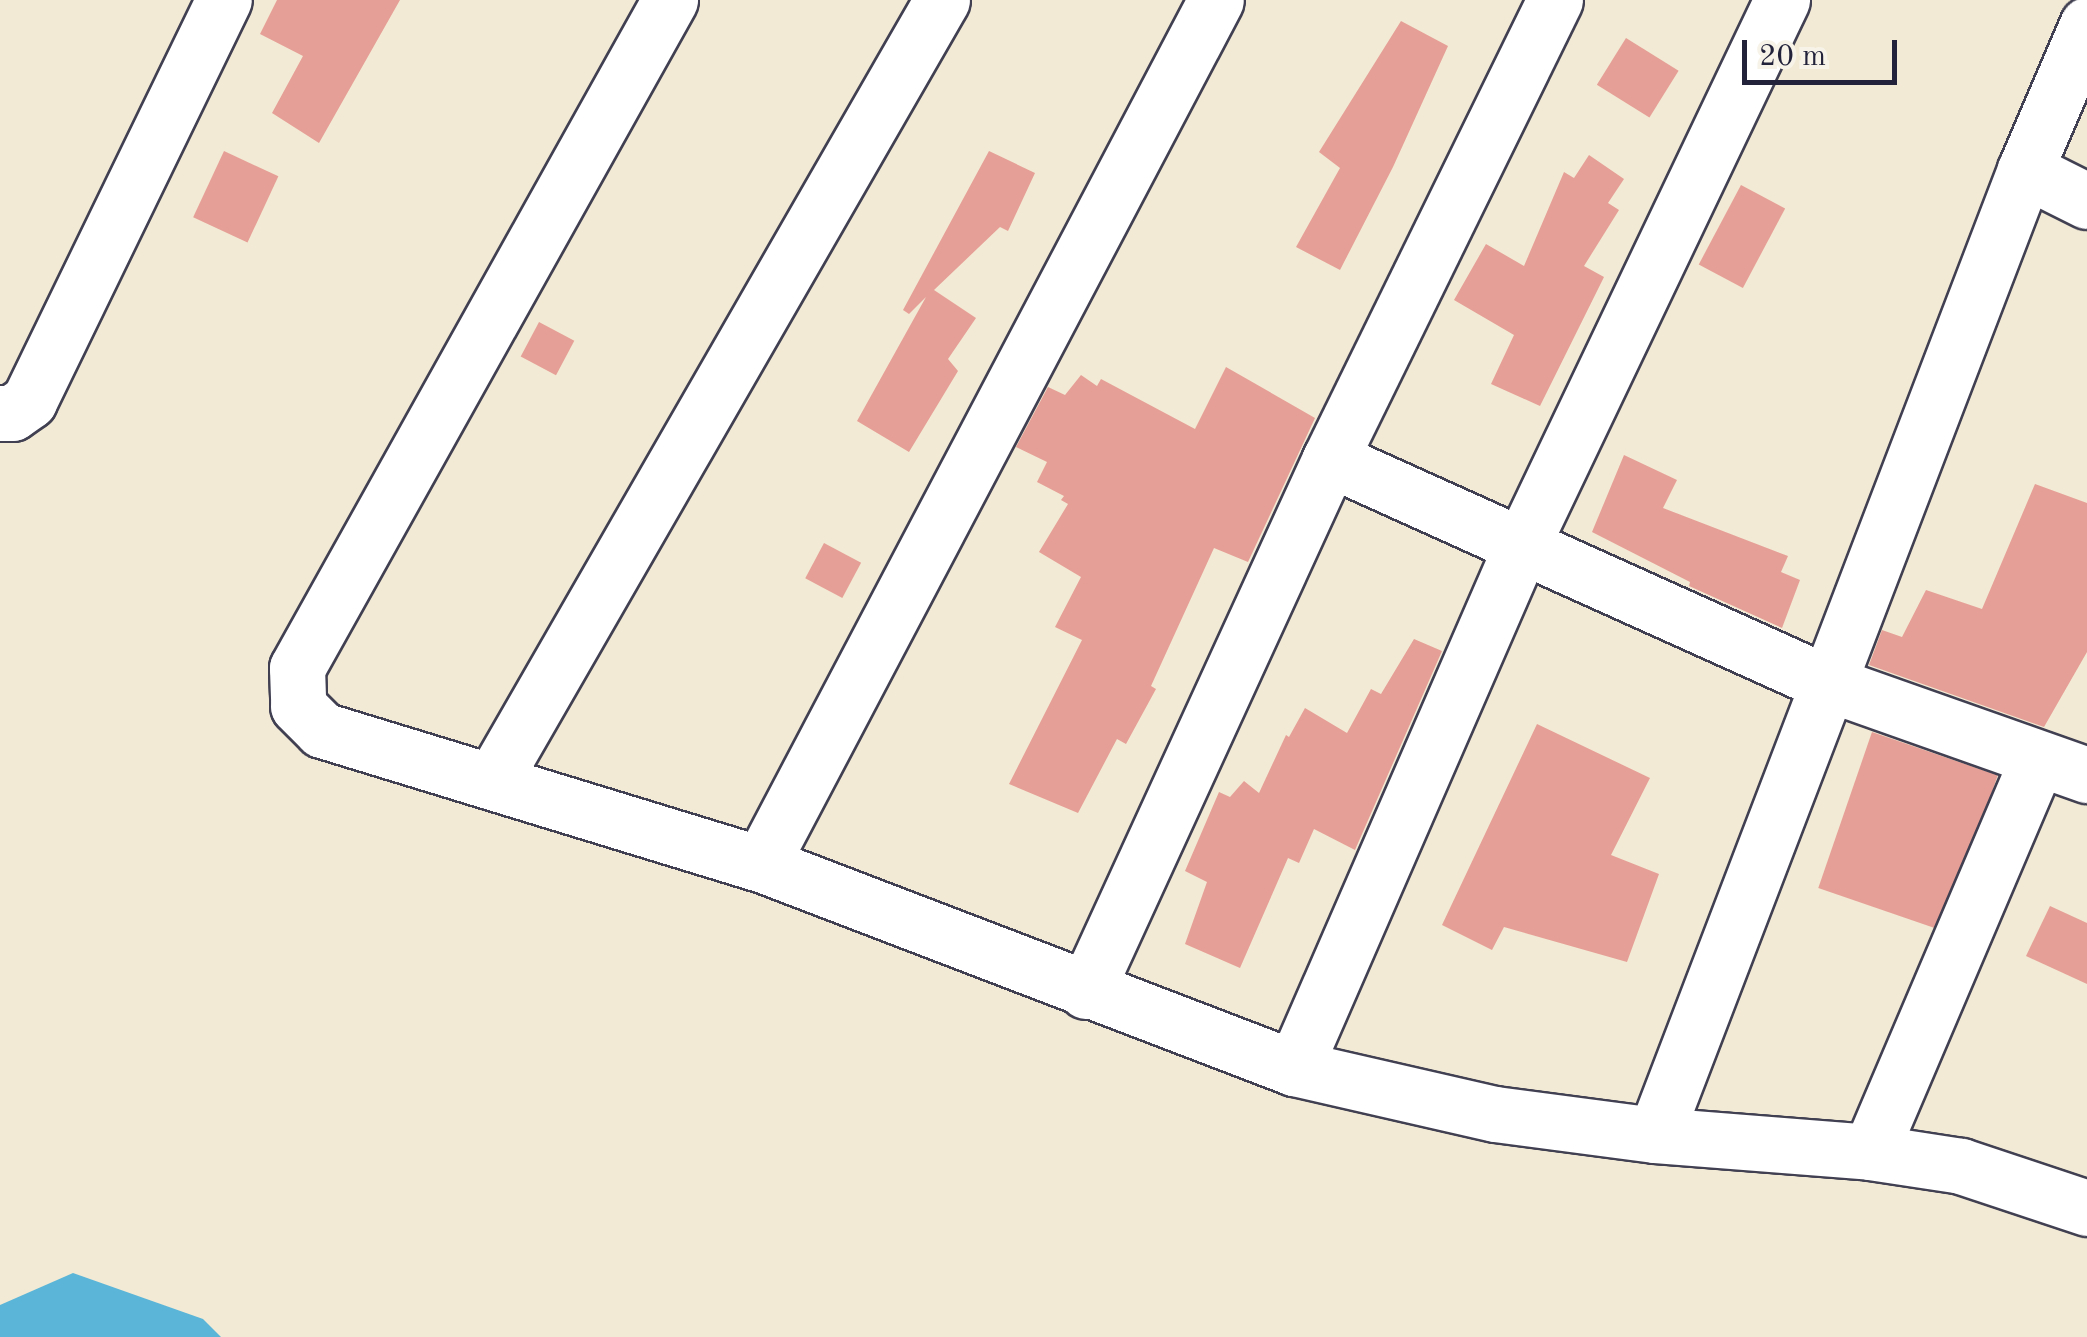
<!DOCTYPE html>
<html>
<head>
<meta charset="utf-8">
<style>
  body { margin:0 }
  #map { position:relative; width:2087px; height:1337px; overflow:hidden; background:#f2ead4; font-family:"Old Standard TT",serif }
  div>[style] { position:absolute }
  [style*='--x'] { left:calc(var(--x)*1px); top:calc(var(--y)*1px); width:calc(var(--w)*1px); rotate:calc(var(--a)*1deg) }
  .water>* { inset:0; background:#5ab5d8 }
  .building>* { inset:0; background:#e69f96; transform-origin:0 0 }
  .roads { filter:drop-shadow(2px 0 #414052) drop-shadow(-2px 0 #414052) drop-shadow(0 2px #414052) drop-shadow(0 -2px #414052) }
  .minor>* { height:55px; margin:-27.5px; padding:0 27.5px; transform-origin:27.5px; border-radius:27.5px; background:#fff }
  span { translate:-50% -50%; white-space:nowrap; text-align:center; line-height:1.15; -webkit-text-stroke:8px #f7f3e8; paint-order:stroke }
  .scale { position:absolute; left:1742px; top:40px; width:155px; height:45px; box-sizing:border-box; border:5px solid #22223b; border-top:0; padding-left:12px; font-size:30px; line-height:35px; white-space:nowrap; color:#22223b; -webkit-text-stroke:8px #f7f3e8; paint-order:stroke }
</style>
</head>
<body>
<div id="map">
  <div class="water">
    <i style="clip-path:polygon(73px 1273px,203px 1319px,221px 1337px,0 1337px,0 1305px)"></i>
  </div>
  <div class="building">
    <i style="clip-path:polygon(277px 0,400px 0,319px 143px,272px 113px,303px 56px,260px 34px)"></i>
    <i style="clip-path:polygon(1401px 21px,1448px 46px,1393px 167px,1340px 270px,1296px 247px,1340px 168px,1319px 152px)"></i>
    <i style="left:1626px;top:38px;width:62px;height:55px;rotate:32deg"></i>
    <i style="left:224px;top:151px;width:60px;height:73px;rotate:25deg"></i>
    <i style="clip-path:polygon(989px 151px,1035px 173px,1008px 231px,1000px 227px,934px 290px,976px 318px,948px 359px,958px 371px,909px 452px,857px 421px,926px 297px,909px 314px,903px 310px)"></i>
    <i style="clip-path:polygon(1589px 155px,1624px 179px,1608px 203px,1619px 210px,1584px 266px,1604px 277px,1540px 406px,1491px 384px,1514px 335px,1454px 300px,1486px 244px,1524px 266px,1564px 172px,1574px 178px)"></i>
    <i style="left:1741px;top:185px;width:50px;height:90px;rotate:28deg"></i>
    <i style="left:539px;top:322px;width:40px;height:39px;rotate:28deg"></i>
    <i style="clip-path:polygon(1226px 367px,1315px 418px,1248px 562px,1214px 548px,1151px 686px,1156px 689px,1126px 744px,1117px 739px,1078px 813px,1009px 784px,1082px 640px,1055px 627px,1081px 577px,1039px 552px,1068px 504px,1061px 500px,1064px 496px,1037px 482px,1047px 462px,1016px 447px,1048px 387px,1065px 395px,1081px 375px,1097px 386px,1101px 379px,1195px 429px)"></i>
    <i style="clip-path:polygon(1624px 455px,1677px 480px,1663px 508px,1788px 556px,1781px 572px,1800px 580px,1782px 628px,1689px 586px,1690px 582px,1592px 532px)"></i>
    <i style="clip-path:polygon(2035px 484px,2087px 503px,2087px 652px,2044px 727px,1869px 665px,1882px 630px,1902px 637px,1926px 590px,1982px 609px)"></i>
    <i style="left:824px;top:543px;width:42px;height:40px;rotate:28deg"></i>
    <i style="clip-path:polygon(1414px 639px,1442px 651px,1355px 850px,1314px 829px,1299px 863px,1288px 858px,1240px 968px,1185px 944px,1207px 882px,1185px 871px,1219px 792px,1230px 797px,1244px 781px,1259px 793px,1286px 735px,1289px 737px,1305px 708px,1347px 733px,1371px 689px,1381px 694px)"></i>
    <i style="clip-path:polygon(1537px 724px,1650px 778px,1611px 855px,1659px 874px,1627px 962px,1504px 927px,1492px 950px,1442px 925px)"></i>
    <i style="left:1872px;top:732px;width:133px;height:165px;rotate:19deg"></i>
    <i style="clip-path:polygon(2050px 906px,2087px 923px,2087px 984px,2026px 956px)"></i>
  </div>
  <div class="roads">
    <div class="minor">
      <i style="--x:670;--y:0;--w:765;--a:119.18"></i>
      <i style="--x:297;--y:668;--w:38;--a:88"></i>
      <i style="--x:298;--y:706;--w:34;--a:45"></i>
      <i style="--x:322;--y:730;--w:459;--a:17"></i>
      <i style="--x:761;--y:864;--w:571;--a:20.94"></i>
      <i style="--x:1294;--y:1068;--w:206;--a:12.9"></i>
      <i style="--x:1495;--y:1114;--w:161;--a:7.5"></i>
      <i style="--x:1655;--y:1135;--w:216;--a:4.5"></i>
      <i style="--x:1870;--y:1152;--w:92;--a:8.7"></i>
      <i style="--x:1961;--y:1166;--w:133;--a:18.4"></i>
      <i style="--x:2025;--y:170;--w:69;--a:26.6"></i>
      <i style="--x:0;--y:413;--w:12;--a:0"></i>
      <i style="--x:12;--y:413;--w:21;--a:-35"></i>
      <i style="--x:29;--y:401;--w:446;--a:-64.1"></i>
      <i style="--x:1330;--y:459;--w:545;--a:24.26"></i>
      <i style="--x:1827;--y:683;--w:276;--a:19.5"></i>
      <i style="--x:492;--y:782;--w:902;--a:-60.08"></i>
      <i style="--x:761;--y:864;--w:976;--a:-62.23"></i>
      <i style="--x:1086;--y:991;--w:585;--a:-65.36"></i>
      <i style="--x:1330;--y:459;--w:511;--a:-63.89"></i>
      <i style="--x:1294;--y:1068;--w:571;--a:-66.45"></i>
      <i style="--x:1522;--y:545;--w:604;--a:-64.5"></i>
      <i style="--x:1655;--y:1135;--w:1034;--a:-69.02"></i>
      <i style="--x:2025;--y:170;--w:158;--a:-66.8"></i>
      <i style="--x:1870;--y:1152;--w:427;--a:-66.9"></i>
    </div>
  </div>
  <div class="scale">20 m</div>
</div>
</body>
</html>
